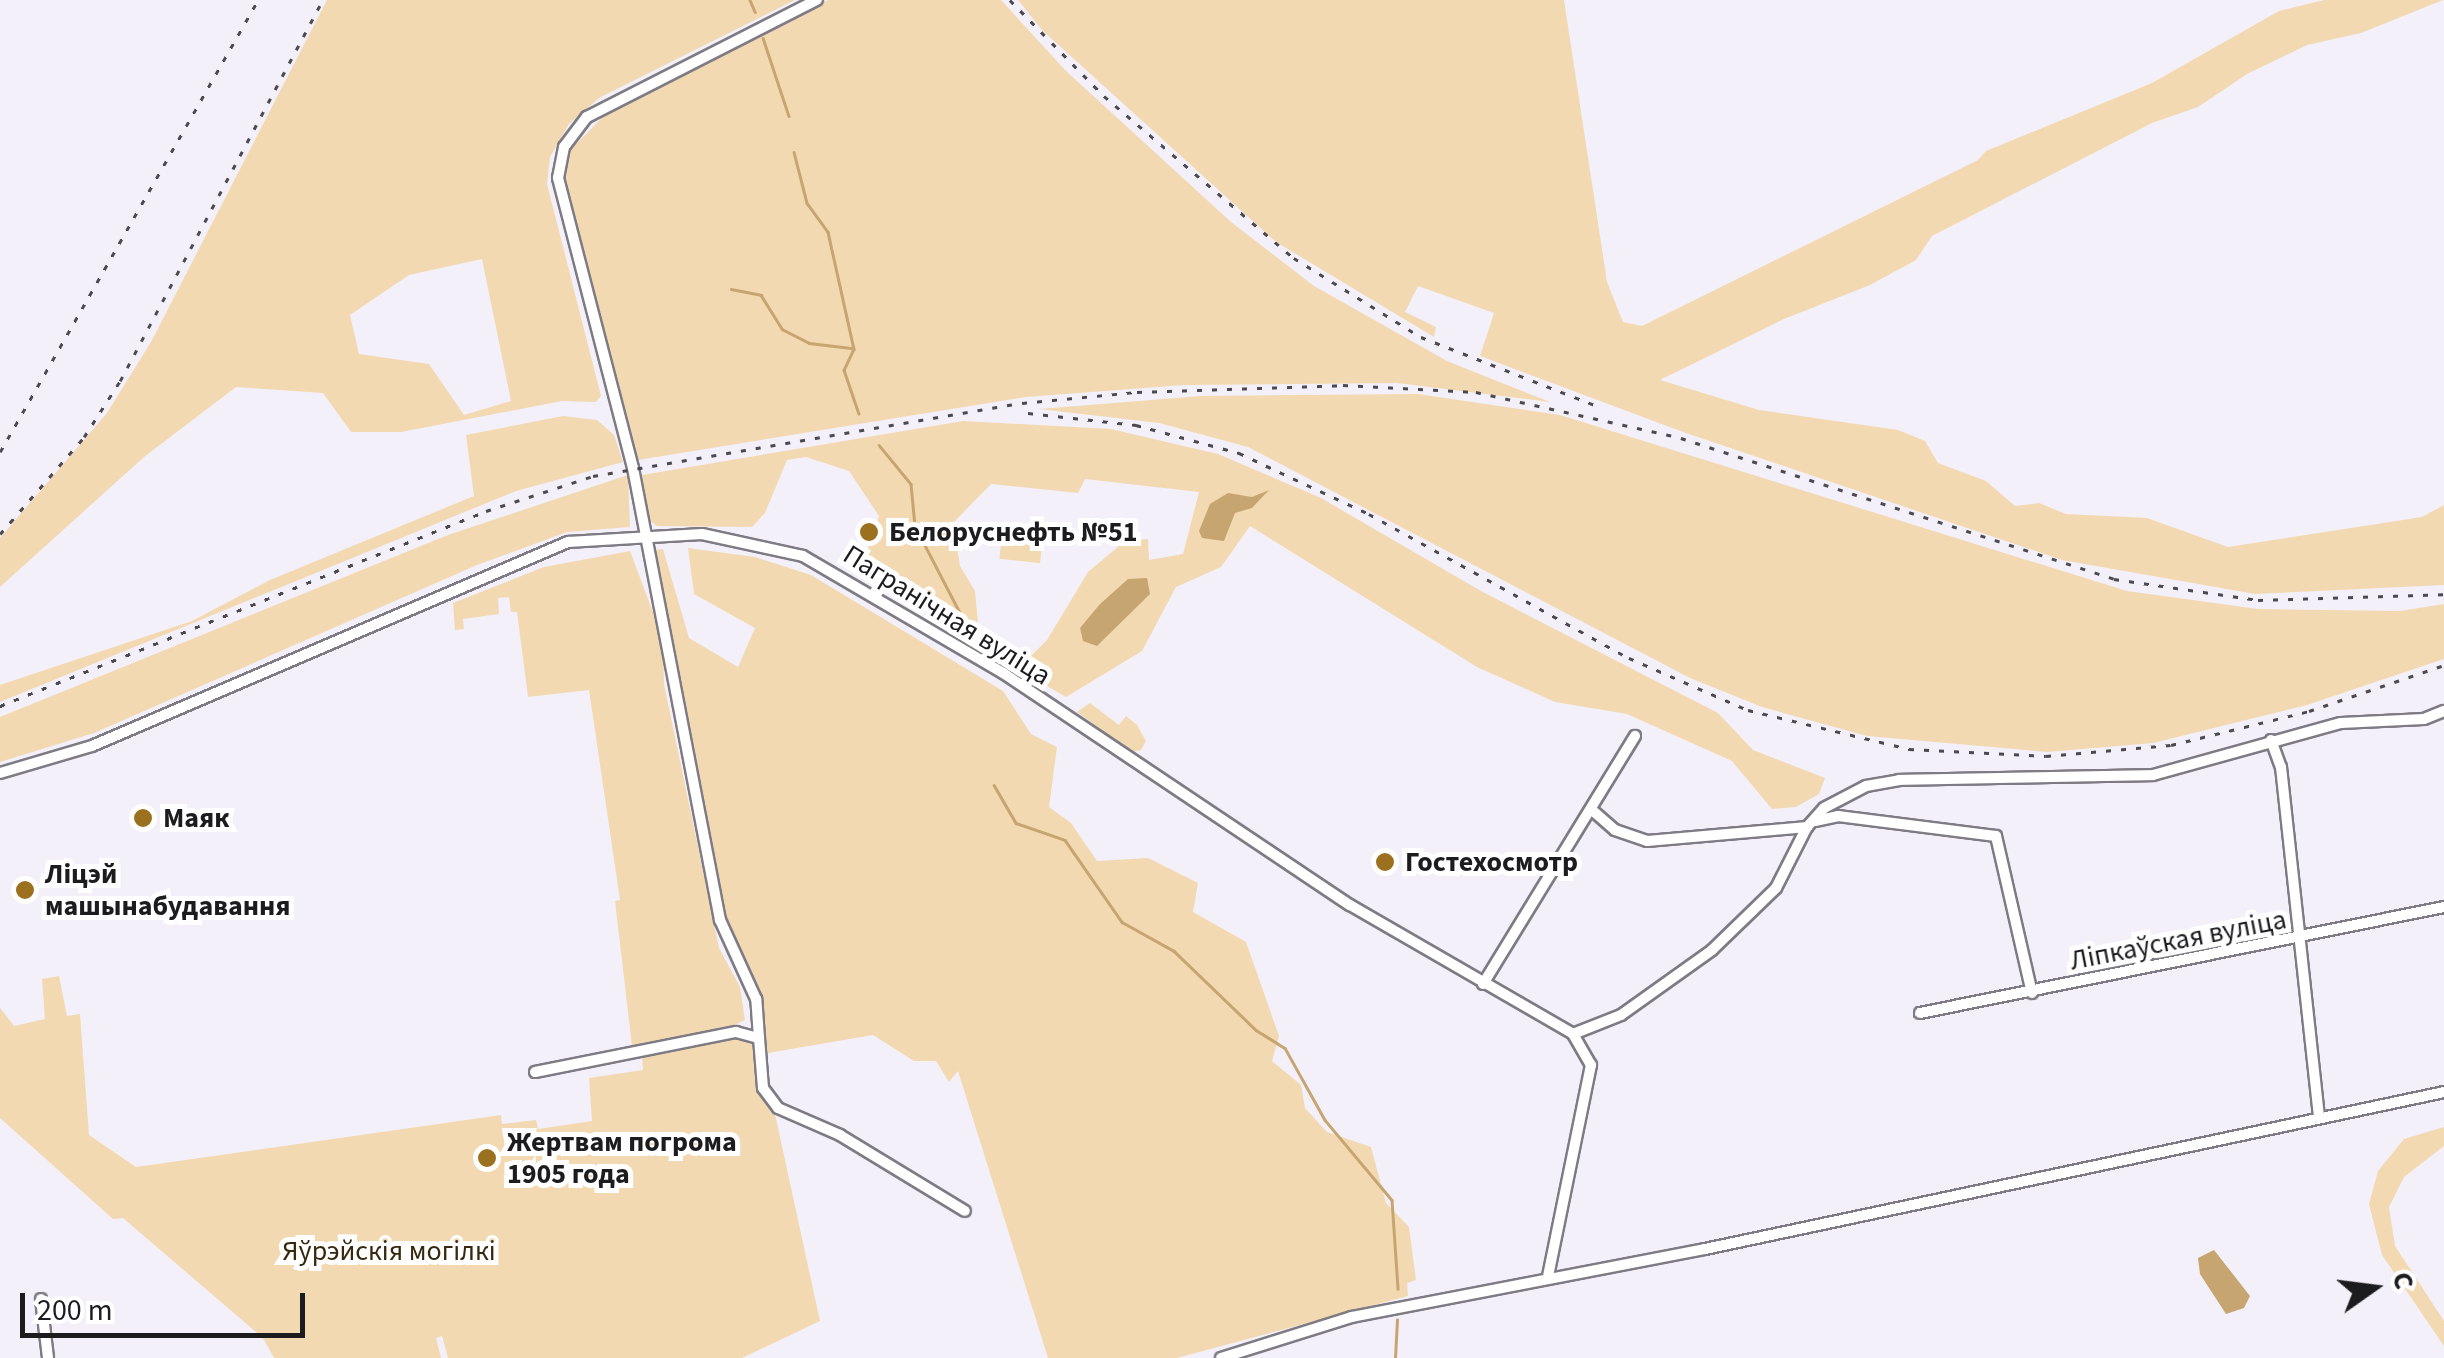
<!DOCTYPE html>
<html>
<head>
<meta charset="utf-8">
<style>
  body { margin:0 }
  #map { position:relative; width:2444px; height:1358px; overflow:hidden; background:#f3f0fa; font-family:"Source Sans 3",sans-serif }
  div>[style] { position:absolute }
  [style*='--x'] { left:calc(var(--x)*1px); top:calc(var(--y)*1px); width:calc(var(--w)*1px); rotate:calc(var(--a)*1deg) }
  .green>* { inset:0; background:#f3d9b2; transform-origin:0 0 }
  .water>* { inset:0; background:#c6a571 }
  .stream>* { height:2.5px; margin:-1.25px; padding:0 1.25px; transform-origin:1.25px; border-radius:1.25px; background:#c6a571 }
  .roads { filter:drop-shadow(2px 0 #7e7b84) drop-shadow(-2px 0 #7e7b84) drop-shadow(0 2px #7e7b84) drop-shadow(0 -2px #7e7b84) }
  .minor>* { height:10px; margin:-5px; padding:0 5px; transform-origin:5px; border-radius:5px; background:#fff }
  .rail>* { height:2.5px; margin-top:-1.25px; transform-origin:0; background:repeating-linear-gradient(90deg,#4c4a4f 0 5px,transparent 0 15px) }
  .dots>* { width:28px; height:28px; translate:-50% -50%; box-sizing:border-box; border:5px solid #fff; border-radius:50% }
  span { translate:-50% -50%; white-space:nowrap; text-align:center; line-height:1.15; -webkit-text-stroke:10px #fff; paint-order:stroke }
  .poi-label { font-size:28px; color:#1c1b1e; font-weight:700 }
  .left { translate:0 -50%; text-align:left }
  .street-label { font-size:28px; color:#1c1b1e }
  .park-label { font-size:28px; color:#372810 }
  .north { position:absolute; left:2324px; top:1238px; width:100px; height:100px; -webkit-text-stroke:8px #fff; paint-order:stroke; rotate:76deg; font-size:28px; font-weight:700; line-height:40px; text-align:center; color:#1c1b1e }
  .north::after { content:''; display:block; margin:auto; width:35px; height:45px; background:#1c1b1e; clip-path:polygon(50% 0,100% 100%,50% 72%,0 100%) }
  .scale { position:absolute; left:20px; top:1293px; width:285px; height:45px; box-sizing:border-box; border:5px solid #1c1b1e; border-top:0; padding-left:12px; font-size:30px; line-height:35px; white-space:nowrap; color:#1c1b1e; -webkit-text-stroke:8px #fff; paint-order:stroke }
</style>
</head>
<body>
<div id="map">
  <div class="green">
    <i style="clip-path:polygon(evenodd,327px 0,795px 0,599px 98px,569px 124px,550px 157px,547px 184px,601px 396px,596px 402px,562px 401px,401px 432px,351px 432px,323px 393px,236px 387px,144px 457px,0 587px,0 538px,107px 413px,151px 342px,327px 0,482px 259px,511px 401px,464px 415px,429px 364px,359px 354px,350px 315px,409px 275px,482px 259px)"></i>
    <i style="clip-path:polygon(828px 0,1001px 0,1066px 71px,1231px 222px,1314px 286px,1447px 361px,1550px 402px,1397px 383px,1184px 385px,1026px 397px,638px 460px,564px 180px,569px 151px,610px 110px)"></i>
    <i style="clip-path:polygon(1018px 0,1564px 0,1607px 282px,1623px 322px,1642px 326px,1978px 160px,1986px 151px,2152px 83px,2279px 11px,2324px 0,2443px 0,2361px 33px,2307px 45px,2247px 74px,2198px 107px,2152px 123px,1932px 236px,1916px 260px,1870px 285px,1784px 319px,1660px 380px,1759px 410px,1898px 430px,1925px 441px,1938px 463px,1986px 481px,2015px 506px,2039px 503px,2066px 514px,2147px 518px,2228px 547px,2422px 517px,2444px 505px,2444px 585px,2255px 594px,2062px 560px,1683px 432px,1480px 356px,1494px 313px,1418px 286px,1405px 312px,1436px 327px,1434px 337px,1276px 242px,1042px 30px)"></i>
    <i style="clip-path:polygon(1418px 394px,1560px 415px,2127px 591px,2258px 609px,2400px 611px,2444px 604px,2444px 659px,2307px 705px,2153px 743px,2047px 752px,1867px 736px,1762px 707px,1690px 678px,1248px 447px,1159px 423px,1039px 409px,1201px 396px)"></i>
    <i style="clip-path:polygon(563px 416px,597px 420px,614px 435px,623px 462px,516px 491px,0 702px,0 685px,192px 621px,270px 580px,474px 496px,466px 435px)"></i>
    <i style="clip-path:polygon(963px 421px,1111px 429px,1218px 454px,1321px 498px,1481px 591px,1718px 713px,1753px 750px,1825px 778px,1819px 794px,1796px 807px,1772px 809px,1732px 761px,1627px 714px,1555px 702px,1477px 667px,1250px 526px,1221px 567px,1176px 587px,1142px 651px,1066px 697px,1018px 669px,1047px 640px,1088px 572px,1125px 541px,1148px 539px,1149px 560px,1183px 554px,1199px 492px,1085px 479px,1078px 493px,991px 484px,953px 523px,960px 566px,975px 591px,979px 634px,1021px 659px,1009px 664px,862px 565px,857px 548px,867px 551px,879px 516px,849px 471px,806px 457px,787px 460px,765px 513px,752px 527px,657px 526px,647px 518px,642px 475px)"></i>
    <i style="clip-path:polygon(628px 475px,630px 527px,567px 532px,477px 565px,94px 733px,0 762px,0 717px,448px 535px)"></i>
    <i style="left:1002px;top:534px;width:41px;height:25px;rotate:6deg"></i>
    <i style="clip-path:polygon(688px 548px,755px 557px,811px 575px,1003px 691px,1031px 734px,1057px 747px,1049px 807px,1071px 823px,1097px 861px,1148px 858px,1198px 883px,1193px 912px,1246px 942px,1279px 1036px,1272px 1061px,1301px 1085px,1305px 1108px,1327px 1132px,1371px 1147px,1386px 1203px,1409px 1227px,1416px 1280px,1407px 1283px,1408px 1296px,1177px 1358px,1048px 1358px,958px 1071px,949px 1082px,936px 1061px,914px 1061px,873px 1035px,762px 1054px,820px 1321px,742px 1358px,448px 1358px,442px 1336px,436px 1338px,441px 1358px,274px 1358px,263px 1338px,123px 1218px,113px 1219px,0 1118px,0 1008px,14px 1026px,45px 1019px,42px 979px,59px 976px,67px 1016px,80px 1014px,89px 1135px,136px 1167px,501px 1115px,502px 1124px,536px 1120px,538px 1129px,592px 1121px,589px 1078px,643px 1070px,642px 1055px,758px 1029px,751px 990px,728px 944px,652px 550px,663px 549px,689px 638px,738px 667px,755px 628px,694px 594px)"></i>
    <i style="clip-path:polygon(630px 551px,663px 639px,664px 684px,719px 948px,740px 987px,745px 1020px,709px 1037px,632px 1046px,615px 901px,620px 900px,589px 690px,528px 697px,517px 612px,511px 612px,509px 597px,498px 598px,499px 614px,463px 619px,464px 629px,455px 630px,453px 603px,544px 567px)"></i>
    <i style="clip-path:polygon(1090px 703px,1119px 725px,1126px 716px,1137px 725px,1146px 741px,1141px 750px,1132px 752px,1077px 712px)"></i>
    <i style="clip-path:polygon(2444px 1127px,2444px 1146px,2404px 1177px,2389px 1207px,2395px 1246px,2444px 1321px,2444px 1346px,2382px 1255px,2369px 1204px,2378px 1171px,2404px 1139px)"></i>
  </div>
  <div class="water">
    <i style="clip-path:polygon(1269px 490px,1252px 508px,1235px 513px,1224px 541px,1202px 538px,1199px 531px,1210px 504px,1228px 493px,1252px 497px)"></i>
    <i style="clip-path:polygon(1147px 578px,1150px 594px,1097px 646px,1083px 641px,1080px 628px,1100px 604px,1128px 579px)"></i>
    <i style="clip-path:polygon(2214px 1250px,2250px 1296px,2244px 1308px,2226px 1314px,2200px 1274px,2198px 1258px)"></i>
  </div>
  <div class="stream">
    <i style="--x:750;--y:0;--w:13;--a:67"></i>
    <i style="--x:763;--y:38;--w:82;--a:71.6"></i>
    <i style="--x:794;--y:152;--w:53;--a:75.7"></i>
    <i style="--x:807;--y:203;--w:36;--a:54"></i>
    <i style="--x:828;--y:232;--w:120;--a:77.5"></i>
    <i style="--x:854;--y:349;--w:23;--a:115"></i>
    <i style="--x:844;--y:370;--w:46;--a:71.2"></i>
    <i style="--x:731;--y:289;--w:31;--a:11"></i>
    <i style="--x:761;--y:295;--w:40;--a:58"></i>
    <i style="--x:782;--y:329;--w:30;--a:27"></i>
    <i style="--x:809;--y:343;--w:42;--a:6.8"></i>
    <i style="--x:879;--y:445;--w:50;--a:50.6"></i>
    <i style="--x:911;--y:484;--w:42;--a:84.6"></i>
    <i style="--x:915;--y:526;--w:96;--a:62.6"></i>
    <i style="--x:994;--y:785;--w:44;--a:59.9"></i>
    <i style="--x:1016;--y:823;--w:52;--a:19.1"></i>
    <i style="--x:1065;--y:840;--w:100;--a:55.2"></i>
    <i style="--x:1122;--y:922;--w:60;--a:29.1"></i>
    <i style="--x:1174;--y:951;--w:114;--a:43.9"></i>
    <i style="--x:1256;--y:1030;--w:34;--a:32"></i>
    <i style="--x:1285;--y:1048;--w:82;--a:60.9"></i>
    <i style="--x:1325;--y:1120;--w:104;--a:50.1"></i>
    <i style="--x:1392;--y:1200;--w:89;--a:86.1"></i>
    <i style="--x:1395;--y:1358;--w:38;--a:-87"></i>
  </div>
  <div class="roads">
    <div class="minor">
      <i style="--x:2271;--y:740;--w:29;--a:70"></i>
      <i style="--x:2281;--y:767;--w:350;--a:83.8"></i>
      <i style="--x:0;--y:773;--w:96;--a:-16.4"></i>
      <i style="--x:92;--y:746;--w:518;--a:-23.2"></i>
      <i style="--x:568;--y:542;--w:134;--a:-3.4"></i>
      <i style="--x:702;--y:534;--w:103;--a:12.3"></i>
      <i style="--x:803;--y:556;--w:232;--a:30.3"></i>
      <i style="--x:1003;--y:673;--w:417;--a:33.8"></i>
      <i style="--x:1350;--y:905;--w:258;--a:30"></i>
      <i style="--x:1573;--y:1034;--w:36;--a:60"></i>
      <i style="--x:1591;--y:1065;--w:215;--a:101.5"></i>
      <i style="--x:1592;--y:810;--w:30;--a:41"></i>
      <i style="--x:1615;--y:830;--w:34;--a:19"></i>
      <i style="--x:1647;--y:841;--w:161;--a:-5"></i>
      <i style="--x:1815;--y:821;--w:24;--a:-12"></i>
      <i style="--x:1838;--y:816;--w:159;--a:7.2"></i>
      <i style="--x:1996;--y:836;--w:161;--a:77.1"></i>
      <i style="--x:1483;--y:984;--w:291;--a:-58.5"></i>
      <i style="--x:1920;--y:1013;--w:535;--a:-11.44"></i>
      <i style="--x:1573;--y:1034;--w:52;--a:-21.6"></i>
      <i style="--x:1621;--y:1015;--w:112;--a:-35.5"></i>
      <i style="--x:1712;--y:950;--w:89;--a:-44.1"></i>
      <i style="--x:1776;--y:888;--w:68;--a:-63.1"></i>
      <i style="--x:1807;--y:827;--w:25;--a:-48"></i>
      <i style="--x:1824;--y:808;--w:47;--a:-27.6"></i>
      <i style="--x:1866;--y:786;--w:34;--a:-10"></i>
      <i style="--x:1899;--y:780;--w:254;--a:-1.1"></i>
      <i style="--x:2153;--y:775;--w:195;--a:-15.5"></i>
      <i style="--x:2341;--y:723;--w:83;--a:-2.8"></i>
      <i style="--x:2424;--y:719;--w:22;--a:-22"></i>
      <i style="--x:759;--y:1038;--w:50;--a:85.4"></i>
      <i style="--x:763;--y:1088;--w:25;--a:53"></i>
      <i style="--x:778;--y:1108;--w:68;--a:23.5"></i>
      <i style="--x:840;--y:1135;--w:146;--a:31.3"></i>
      <i style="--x:535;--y:1072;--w:205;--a:-11.3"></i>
      <i style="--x:736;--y:1032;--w:24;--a:15"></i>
      <i style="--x:759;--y:1038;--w:39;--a:-94"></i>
      <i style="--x:756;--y:999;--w:87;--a:-114.5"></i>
      <i style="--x:720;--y:920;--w:460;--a:-100.9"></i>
      <i style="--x:633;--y:468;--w:300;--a:-104.5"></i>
      <i style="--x:558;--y:178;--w:32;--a:-79"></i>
      <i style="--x:564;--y:147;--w:38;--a:-53"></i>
      <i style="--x:587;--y:117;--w:258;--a:-27"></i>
      <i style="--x:41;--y:1299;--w:59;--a:83.2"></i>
      <i style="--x:1221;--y:1358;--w:137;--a:-17.4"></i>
      <i style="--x:1352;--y:1317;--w:359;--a:-10.9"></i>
      <i style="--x:1705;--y:1249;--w:755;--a:-11.99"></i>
    </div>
  </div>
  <div class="rail">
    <i style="--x:1010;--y:0;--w:134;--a:45.6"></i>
    <i style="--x:1104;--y:96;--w:250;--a:40.5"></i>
    <i style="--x:1294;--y:258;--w:150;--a:31.9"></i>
    <i style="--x:1421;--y:337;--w:189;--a:21.4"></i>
    <i style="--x:1028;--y:413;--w:109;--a:6.3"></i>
    <i style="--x:1136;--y:425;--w:107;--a:15.2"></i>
    <i style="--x:1239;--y:453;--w:144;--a:25.1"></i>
    <i style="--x:1369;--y:514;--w:297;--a:29"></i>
    <i style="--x:1629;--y:658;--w:130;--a:23.6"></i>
    <i style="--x:1748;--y:710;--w:166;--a:13.6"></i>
    <i style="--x:1909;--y:749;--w:137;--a:2.9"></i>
    <i style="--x:2046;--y:756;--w:125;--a:-5"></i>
    <i style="--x:2171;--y:745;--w:142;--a:-13.8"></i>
    <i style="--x:2309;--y:711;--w:143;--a:-18.8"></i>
    <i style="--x:0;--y:452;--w:520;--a:-60.28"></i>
    <i style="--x:0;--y:534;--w:128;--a:-49.1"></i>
    <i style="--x:84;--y:437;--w:67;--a:-57.3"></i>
    <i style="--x:120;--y:381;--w:432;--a:-62"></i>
    <i style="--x:0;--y:706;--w:524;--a:-21.86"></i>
    <i style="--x:486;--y:511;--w:113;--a:-18.1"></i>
    <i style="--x:593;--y:476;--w:435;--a:-9.7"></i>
    <i style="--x:1022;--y:403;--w:116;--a:-5.5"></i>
    <i style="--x:1137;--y:392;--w:206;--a:-1.9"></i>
    <i style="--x:1343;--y:385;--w:133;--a:3"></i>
    <i style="--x:1476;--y:392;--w:210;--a:12.6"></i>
    <i style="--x:1681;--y:438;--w:455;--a:18"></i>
    <i style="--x:2114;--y:579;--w:146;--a:8.3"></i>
    <i style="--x:2258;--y:600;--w:186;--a:-1.8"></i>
  </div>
  <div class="dots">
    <i style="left:869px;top:532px;background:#9b701f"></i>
    <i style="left:143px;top:818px;background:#9b701f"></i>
    <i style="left:1385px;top:862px;background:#9b701f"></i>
    <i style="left:25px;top:890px;background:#9b701f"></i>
    <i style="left:487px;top:1158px;background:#9b701f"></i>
  </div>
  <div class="poi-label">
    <span class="left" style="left:889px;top:532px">Белоруснефть №51</span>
    <span class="left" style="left:163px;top:818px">Маяк</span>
    <span class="left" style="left:1405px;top:862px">Гостехосмотр</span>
    <span class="left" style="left:45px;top:890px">Ліцэй<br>машынабудавання</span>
    <span class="left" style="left:507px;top:1158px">Жертвам погрома<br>1905 года</span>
  </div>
  <div class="street-label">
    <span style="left:947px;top:615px;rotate:32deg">Пагранічная вуліца</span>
    <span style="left:2178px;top:940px;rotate:-11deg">Ліпкаўская вуліца</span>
  </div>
  <div class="park-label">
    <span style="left:389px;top:1251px">Яўрэйскія могілкі</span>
  </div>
  <div class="north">С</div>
  <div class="scale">200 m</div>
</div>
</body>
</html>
